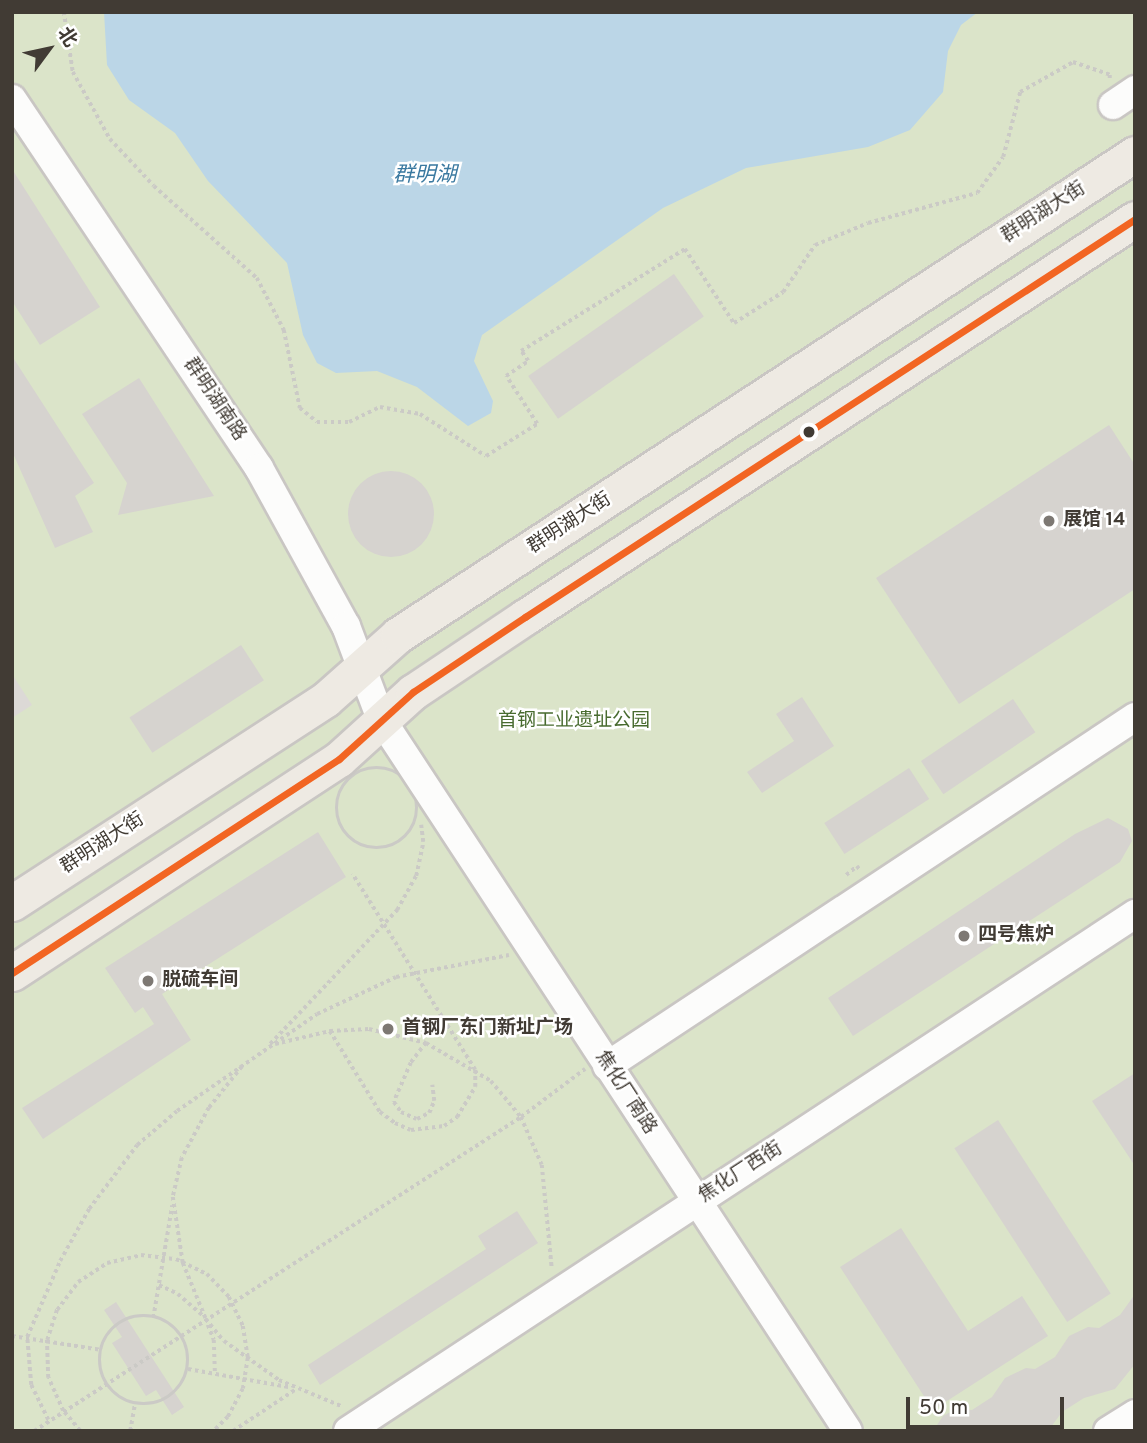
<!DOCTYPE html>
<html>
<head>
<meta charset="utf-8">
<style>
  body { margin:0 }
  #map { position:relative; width:1147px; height:1443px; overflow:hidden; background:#edeae7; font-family:Overpass,"Noto Sans SC",sans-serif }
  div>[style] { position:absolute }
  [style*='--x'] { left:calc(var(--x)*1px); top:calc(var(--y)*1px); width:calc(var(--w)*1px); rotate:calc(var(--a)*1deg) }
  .green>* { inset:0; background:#dbe4c9; transform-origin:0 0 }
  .parking>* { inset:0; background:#dcd9d6 }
  .water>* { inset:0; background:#bbd6e7 }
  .building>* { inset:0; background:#d6d3cf; transform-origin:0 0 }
  .round { border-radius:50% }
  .path>* { height:3.5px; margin-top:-1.75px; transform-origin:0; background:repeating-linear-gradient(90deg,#cbcac6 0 3.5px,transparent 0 7px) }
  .path>.ring { margin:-1.75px; padding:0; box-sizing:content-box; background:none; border:3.5px solid #cbcac6; border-radius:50% }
  .roads { filter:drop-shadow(2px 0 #c9c6c3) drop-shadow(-2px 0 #c9c6c3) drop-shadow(0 2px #c9c6c3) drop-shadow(0 -2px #c9c6c3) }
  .minor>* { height:28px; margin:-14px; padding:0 14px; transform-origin:14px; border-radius:14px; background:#fcfcfb }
  .major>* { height:35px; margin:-17.5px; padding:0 17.5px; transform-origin:17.5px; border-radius:17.5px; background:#eeeae3 }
  .bus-1>* { height:7px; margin:-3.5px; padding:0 3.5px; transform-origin:3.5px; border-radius:3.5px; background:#f26522 }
  .dots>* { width:19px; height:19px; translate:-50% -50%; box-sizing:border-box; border:4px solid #fff; border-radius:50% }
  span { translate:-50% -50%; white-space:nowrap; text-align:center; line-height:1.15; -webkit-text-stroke:5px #fff; paint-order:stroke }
  .street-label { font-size:19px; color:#413b34 }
  .poi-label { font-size:19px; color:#413b34; font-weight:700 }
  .left { translate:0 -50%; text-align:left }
  .park-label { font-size:19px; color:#486b2f }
  .water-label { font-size:21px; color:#3a79a0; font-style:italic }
  .frame { position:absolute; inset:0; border:14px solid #413b34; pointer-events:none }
  .north { position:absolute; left:14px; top:14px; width:70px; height:70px; -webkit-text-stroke:5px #fff; paint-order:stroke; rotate:57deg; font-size:19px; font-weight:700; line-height:28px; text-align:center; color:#413b34 }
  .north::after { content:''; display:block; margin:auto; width:24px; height:32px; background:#413b34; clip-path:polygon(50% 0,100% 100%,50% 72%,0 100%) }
  .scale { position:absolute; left:906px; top:1397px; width:158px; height:32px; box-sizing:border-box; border:4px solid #413b34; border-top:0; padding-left:9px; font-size:21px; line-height:24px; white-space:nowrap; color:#413b34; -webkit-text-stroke:5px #fff; paint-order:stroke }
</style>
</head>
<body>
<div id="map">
  <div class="green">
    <i style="left:12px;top:12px;width:1123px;height:1419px"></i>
  </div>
  <div class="parking">
    <i style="clip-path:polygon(12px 674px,32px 705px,12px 718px)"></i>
  </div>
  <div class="water">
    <i style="clip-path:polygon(104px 12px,978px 12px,961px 25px,948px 51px,943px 92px,910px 130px,868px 147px,746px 168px,663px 208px,482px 335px,474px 361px,493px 401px,491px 413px,468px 426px,417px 387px,377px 371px,336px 373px,317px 363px,303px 335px,287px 263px,208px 181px,175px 133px,129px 100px,107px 65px)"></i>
  </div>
  <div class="building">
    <i style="clip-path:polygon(12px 169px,100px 307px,40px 345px,12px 301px)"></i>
    <i style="left:674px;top:274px;width:52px;height:178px;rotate:55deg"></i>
    <i style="clip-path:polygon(12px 356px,94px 483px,75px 496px,93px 532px,55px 548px,12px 451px)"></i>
    <i style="clip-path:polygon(139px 378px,214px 496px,118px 515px,127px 483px,82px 414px)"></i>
    <i style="clip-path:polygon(1109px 425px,1135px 465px,1135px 589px,959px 704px,876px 578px)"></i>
    <i class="round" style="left:348px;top:471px;width:86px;height:86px"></i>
    <i style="left:241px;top:645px;width:42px;height:133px;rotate:57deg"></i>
    <i style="clip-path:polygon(802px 697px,834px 746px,762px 793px,747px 772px,794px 741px,776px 714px)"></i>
    <i style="left:1013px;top:699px;width:40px;height:111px;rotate:56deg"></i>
    <i style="left:909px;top:768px;width:37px;height:101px;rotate:57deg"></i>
    <i style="clip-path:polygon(1108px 818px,1128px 829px,1132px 841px,1120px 862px,853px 1036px,828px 998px,1075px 834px)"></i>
    <i style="clip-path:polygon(318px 832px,346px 877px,162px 994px,191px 1040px,43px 1139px,22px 1108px,154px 1024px,143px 1007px,135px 1013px,105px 968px)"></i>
    <i style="clip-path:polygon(1135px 1073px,1135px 1166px,1092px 1101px)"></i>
    <i style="left:998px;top:1120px;width:207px;height:52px;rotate:57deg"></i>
    <i style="clip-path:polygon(517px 1211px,538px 1243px,320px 1385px,308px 1365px,486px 1249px,478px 1236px)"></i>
    <i style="clip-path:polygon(901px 1228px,968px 1331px,1022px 1296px,1048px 1336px,933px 1410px,840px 1267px)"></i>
    <i style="clip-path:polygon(1135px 1294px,1135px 1364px,1115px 1389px,1084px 1398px,1062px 1412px,1048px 1431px,933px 1431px,943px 1416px,956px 1409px,972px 1410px,992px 1397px,1005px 1378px,1026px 1368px,1035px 1369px,1055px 1357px,1069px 1336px,1088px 1327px,1099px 1328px,1120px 1315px)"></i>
    <i style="clip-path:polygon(116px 1302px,184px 1407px,172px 1415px,156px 1390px,146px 1396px,112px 1343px,122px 1337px,104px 1310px)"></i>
  </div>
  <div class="path">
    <i style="--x:64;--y:12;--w:61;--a:81.5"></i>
    <i style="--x:73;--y:72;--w:77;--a:61.1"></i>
    <i style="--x:110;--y:139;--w:64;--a:46.9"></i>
    <i style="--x:154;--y:186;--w:138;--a:41.8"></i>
    <i style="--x:257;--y:278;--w:59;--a:62.6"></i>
    <i style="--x:284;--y:330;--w:80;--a:78.4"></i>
    <i style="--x:300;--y:408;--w:22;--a:39"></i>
    <i style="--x:317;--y:422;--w:32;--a:0"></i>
    <i style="--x:349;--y:422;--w:34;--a:-26"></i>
    <i style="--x:380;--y:407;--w:41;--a:9.9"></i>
    <i style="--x:420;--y:414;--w:78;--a:32.5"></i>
    <i style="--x:486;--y:456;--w:60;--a:-32.1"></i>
    <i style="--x:537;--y:424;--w:57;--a:-122.9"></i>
    <i style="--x:506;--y:376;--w:27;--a:-34"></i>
    <i style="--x:528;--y:361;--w:12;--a:-125"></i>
    <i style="--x:521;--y:351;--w:193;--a:-31.9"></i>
    <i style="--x:685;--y:249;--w:89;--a:56.5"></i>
    <i style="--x:734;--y:323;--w:58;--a:-32.3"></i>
    <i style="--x:783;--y:292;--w:57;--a:-55.8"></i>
    <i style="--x:815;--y:245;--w:57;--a:-22.5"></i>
    <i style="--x:868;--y:223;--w:113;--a:-15.4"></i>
    <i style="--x:977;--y:193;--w:44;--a:-54.2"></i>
    <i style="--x:1003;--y:157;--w:67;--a:-75.3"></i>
    <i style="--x:1020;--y:92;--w:61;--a:-29.5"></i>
    <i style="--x:1073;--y:62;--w:39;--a:19"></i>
    <i style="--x:1110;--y:75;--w:5;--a:90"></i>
    <i class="ring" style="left:337px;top:768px;width:76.5px;height:76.5px"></i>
    <i style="--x:846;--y:875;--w:14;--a:-39"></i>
    <i style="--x:857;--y:866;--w:5;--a:53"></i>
    <i style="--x:330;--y:1031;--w:95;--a:58.3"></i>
    <i style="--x:380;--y:1112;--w:19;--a:36"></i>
    <i style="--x:395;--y:1123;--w:17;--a:24"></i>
    <i style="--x:411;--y:1130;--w:33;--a:-7"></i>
    <i style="--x:444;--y:1126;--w:16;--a:-35"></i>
    <i style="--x:457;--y:1117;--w:35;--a:-59"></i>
    <i style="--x:475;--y:1087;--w:17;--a:-90"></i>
    <i style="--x:475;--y:1070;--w:231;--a:-122.1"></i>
    <i style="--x:426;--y:1043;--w:25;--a:127"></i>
    <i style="--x:411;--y:1063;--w:43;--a:113.6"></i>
    <i style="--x:394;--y:1102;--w:12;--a:55"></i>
    <i style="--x:401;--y:1112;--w:17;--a:24"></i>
    <i style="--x:417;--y:1119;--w:13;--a:-27"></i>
    <i style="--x:429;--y:1113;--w:13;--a:-67"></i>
    <i style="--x:434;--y:1101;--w:16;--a:-97"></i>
    <i style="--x:270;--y:1044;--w:185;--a:-46.5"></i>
    <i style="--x:397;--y:910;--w:39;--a:-61"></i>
    <i style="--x:416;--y:876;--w:35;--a:-78"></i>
    <i style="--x:423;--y:842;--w:17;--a:-97"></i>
    <i style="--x:275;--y:1044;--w:57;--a:-13.3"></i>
    <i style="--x:330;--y:1031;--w:39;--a:-3"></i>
    <i style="--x:369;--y:1029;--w:59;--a:13.8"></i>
    <i style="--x:426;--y:1043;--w:75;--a:30.3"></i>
    <i style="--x:491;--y:1081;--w:47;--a:50.2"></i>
    <i style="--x:521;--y:1117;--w:52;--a:66.4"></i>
    <i style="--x:542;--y:1165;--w:103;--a:84.5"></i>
    <i style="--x:242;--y:1067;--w:53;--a:128.8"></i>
    <i style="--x:209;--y:1108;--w:57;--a:118.4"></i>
    <i style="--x:182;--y:1158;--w:40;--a:103"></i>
    <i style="--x:173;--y:1197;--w:67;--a:81.4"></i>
    <i style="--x:183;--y:1263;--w:61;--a:67.7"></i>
    <i style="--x:206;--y:1319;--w:28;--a:51"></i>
    <i style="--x:224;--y:1341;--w:67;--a:35.3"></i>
    <i style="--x:279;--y:1380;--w:67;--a:22.8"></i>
    <i style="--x:159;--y:1285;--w:21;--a:25"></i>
    <i style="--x:178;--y:1294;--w:33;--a:41"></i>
    <i class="ring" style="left:100px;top:1316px;width:84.5px;height:84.5px"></i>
    <i style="--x:153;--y:1318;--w:114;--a:-80.4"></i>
    <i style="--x:208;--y:1325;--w:16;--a:68"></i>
    <i style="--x:214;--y:1340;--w:33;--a:88"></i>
    <i style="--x:12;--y:1336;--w:91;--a:8.8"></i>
    <i style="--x:188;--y:1369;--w:102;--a:10.2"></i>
    <i style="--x:48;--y:1420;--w:39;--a:-116"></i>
    <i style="--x:31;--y:1385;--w:48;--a:-94.8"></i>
    <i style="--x:27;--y:1337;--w:83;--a:-66.5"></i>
    <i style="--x:60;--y:1261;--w:60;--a:-60.9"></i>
    <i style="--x:89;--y:1209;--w:80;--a:-53.1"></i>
    <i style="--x:137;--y:1145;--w:52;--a:-40.4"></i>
    <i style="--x:177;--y:1111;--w:170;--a:-34.7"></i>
    <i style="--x:317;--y:1014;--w:87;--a:-25.1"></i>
    <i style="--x:396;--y:977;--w:115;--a:-11"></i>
    <i style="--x:34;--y:1431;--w:579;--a:-32.81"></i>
    <i style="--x:521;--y:1117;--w:80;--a:-36.9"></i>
    <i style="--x:80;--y:1431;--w:26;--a:-130"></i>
    <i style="--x:63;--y:1411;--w:36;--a:-114"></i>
    <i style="--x:48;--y:1378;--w:38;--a:-92"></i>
    <i style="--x:47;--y:1340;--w:32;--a:-72"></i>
    <i style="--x:57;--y:1310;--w:35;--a:-53"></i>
    <i style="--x:78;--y:1282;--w:35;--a:-33"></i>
    <i style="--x:107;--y:1263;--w:35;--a:-13"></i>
    <i style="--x:141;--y:1255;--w:35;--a:7"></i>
    <i style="--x:176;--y:1259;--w:34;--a:26"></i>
    <i style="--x:207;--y:1274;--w:32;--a:46"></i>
    <i style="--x:229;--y:1297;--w:32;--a:64"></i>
    <i style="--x:243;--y:1326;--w:32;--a:81"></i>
    <i style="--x:248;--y:1358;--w:31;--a:99"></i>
    <i style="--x:243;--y:1389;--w:32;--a:118"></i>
    <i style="--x:228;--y:1417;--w:20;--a:135"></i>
    <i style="--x:130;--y:1431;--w:28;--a:-80"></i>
    <i style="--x:233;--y:1431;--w:76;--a:-33.7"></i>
  </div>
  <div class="roads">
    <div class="minor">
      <i style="--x:12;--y:99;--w:444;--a:56.2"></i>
      <i style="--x:259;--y:468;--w:180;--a:61.2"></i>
      <i style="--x:346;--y:626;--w:99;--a:69.4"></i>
      <i style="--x:381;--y:719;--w:851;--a:56.74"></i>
      <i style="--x:1113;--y:105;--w:27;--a:-34"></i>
      <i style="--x:607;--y:1066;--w:633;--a:-33.46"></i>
      <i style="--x:348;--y:1431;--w:942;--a:-33.3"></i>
      <i style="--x:1108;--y:1431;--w:32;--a:-32"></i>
    </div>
    <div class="major">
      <i style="--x:12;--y:903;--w:374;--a:-33"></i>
      <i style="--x:326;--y:699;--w:96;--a:-41.6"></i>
      <i style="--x:398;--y:635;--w:880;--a:-33.13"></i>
      <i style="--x:12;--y:973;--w:391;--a:-33.2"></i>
      <i style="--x:339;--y:759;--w:100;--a:-42.2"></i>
      <i style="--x:413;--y:692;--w:135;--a:-33.8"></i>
      <i style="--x:525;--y:617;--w:728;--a:-33.12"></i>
    </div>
  </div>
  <div class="bus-1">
    <i style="--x:12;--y:973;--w:391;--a:-33.2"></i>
    <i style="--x:339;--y:759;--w:100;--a:-42.2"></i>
    <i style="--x:413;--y:692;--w:135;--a:-33.8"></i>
    <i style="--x:525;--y:617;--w:728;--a:-33.12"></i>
  </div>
  <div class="dots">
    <i style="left:809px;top:432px;background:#413b34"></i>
    <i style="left:1049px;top:521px;background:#7d7873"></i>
    <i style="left:964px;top:936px;background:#7d7873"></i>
    <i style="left:148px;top:981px;background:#7d7873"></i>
    <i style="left:388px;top:1029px;background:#7d7873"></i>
  </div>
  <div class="street-label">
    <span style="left:1044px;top:213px;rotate:-33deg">群明湖大街</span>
    <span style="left:214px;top:400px;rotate:56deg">群明湖南路</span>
    <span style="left:570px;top:524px;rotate:-33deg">群明湖大街</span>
    <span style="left:103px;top:844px;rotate:-33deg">群明湖大街</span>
    <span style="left:625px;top:1093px;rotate:57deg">焦化厂南路</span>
    <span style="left:741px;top:1173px;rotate:-33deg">焦化厂西街</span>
  </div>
  <div class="poi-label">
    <span class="left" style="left:1063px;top:521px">展馆 14</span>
    <span class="left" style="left:978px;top:936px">四号焦炉</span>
    <span class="left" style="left:162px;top:981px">脱硫车间</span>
    <span class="left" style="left:402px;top:1029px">首钢厂东门新址广场</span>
  </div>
  <div class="park-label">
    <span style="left:574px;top:722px">首钢工业遗址公园</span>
  </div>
  <div class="water-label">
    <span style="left:425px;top:176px">群明湖</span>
  </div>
  <div class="frame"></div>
  <div class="north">北</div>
  <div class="scale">50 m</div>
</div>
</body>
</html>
